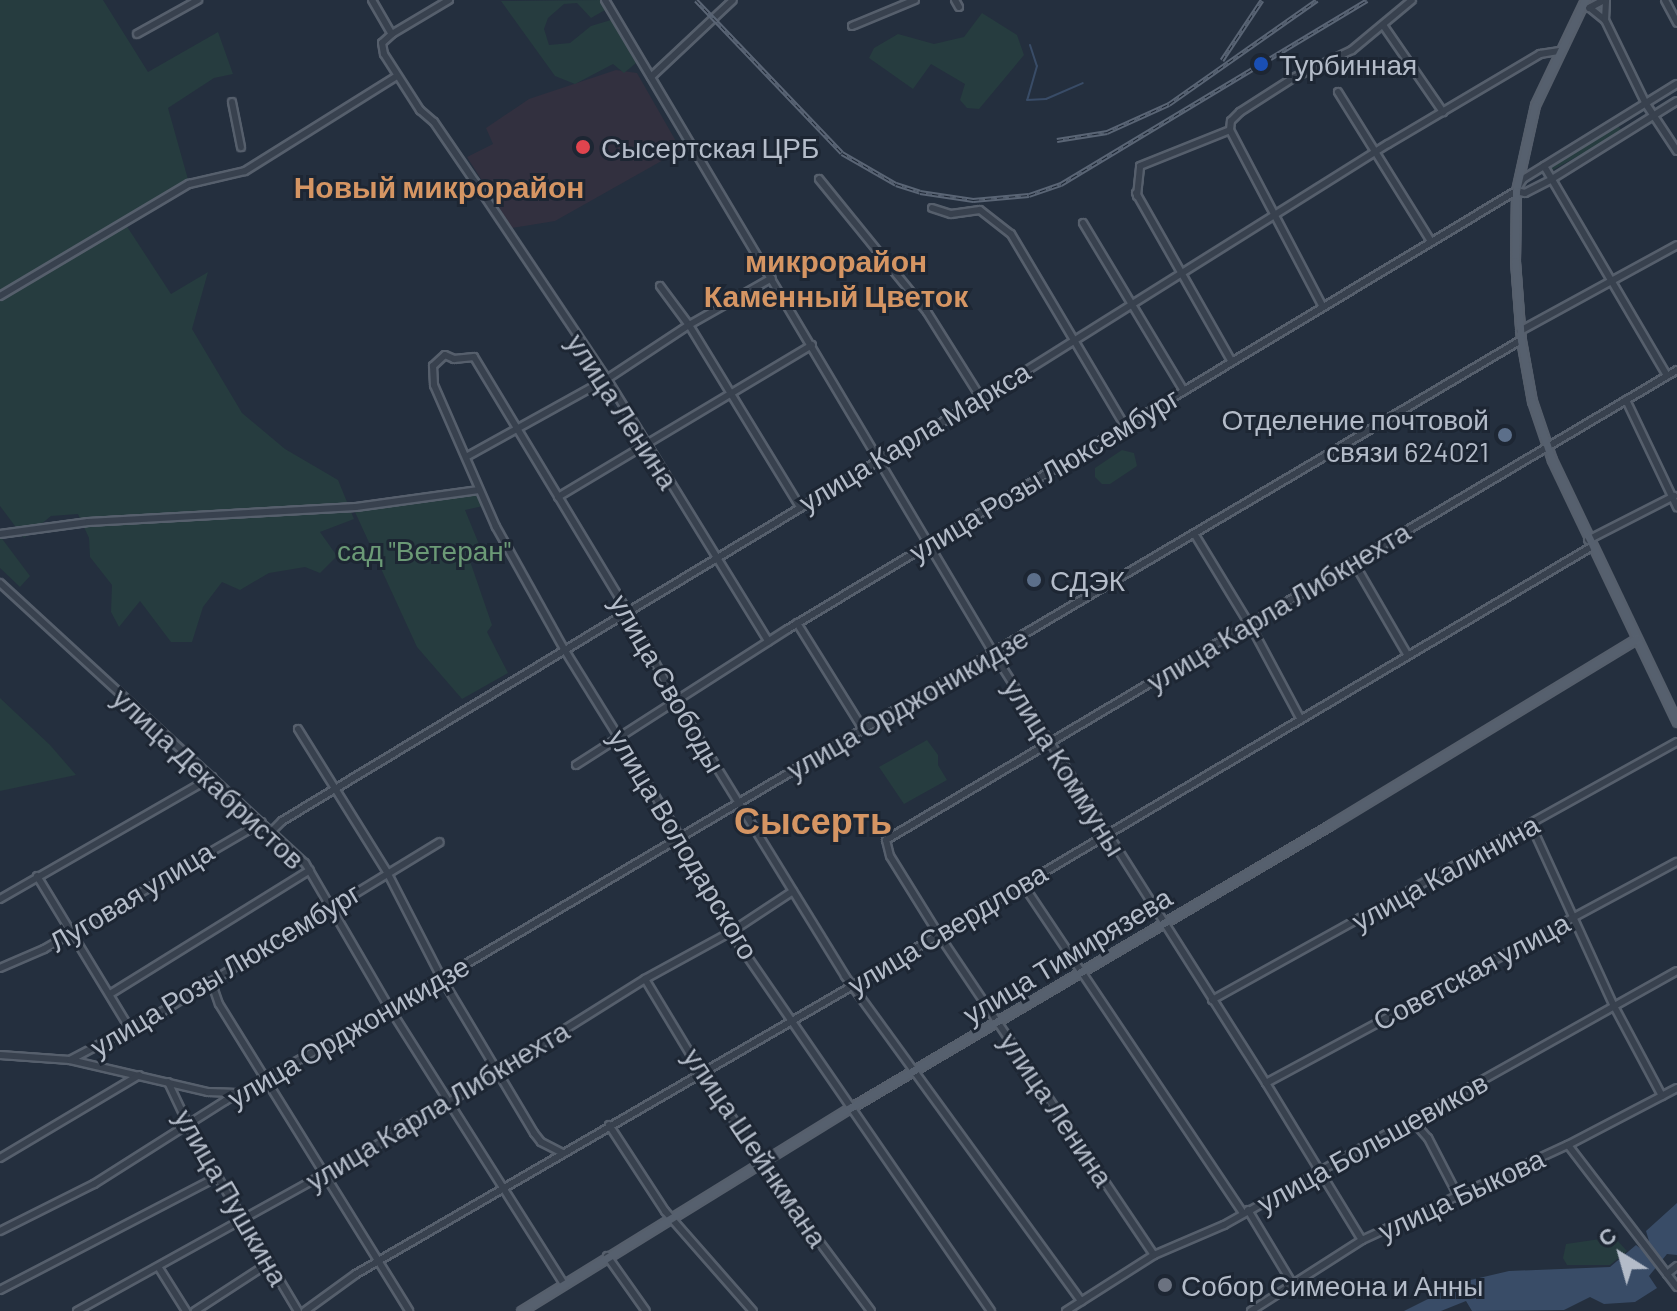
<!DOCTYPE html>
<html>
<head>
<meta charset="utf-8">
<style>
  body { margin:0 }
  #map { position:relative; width:1677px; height:1311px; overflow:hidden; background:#242f3e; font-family:Barlow,sans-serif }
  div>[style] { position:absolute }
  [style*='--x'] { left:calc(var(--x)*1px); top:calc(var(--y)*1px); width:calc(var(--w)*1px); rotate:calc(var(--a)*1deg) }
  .medical>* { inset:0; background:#32303f }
  .green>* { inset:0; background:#263c3f; transform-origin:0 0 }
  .water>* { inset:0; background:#394c67 }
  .stream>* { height:2px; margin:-1px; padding:0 1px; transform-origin:1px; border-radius:1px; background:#394c67 }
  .roads { filter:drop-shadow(2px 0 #565f6c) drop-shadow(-2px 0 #565f6c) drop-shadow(0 2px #565f6c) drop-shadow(0 -2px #565f6c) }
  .minor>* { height:6px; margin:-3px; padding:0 3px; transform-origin:3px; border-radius:3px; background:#38414e }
  .major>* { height:7px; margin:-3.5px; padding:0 3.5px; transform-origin:3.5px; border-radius:3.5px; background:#56606e }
  .rail>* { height:5px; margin-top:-2.5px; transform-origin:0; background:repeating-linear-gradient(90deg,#1d2633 0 6px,#5a6575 0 12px); box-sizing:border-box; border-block:2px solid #5a6575 }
  .dots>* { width:22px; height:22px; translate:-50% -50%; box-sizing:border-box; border:4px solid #1d2633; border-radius:50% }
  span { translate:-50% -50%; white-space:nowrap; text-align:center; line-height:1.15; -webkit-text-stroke:6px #1d2633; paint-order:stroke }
  .poi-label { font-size:28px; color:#b4bcc9 }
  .left { translate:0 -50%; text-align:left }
  .right { translate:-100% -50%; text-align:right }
  .street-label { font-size:28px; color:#b4bcc9 }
  .park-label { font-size:28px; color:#6b9a76 }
  .neighbourhood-label { font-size:30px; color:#d59563; font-weight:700 }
  .district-label { font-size:36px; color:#d59563; font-weight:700 }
  .north { position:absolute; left:1581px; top:1215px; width:80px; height:80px; -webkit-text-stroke:6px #1d2633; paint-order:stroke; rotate:323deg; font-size:22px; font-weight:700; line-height:32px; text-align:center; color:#b4bcc9 }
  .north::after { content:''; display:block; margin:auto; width:28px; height:36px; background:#b4bcc9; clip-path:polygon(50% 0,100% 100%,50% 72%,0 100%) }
</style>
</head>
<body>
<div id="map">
  <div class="medical">
    <i style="clip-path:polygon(616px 70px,637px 73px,681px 150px,555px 221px,512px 228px,467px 157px,493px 144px,486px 128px,529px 99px)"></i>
  </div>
  <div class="green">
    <i style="clip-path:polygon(0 0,103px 0,148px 72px,218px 32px,233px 74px,214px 78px,168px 108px,189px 183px,126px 225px,171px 294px,208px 272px,192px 329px,242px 413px,285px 449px,338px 480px,354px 519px,320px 532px,337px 556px,320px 573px,305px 567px,269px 573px,240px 590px,222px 582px,203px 607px,192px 642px,171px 642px,140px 601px,119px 627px,111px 612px,112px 585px,90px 557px,89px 538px,78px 514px,51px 516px,24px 538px,0 506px)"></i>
    <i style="clip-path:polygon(600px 0,605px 10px,591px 18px,577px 3px,564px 4px,548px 18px,544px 29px,549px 45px,570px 43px,591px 26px,611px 20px,636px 63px,624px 73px,613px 64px,575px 84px,555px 76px,501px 1px)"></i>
    <i style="clip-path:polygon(982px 13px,1017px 35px,1024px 55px,979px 109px,967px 108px,960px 100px,965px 84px,931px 64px,913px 89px,869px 58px,874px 48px,898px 34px,934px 44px,964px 37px)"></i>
    <i style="left:1617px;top:123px;width:10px;height:82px;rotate:61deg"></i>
    <i style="clip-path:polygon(1122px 450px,1134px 453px,1137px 466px,1110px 484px,1102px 484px,1095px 477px,1095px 468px)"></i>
    <i style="clip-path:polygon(478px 495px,483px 506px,465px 510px,483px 554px,470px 561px,492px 625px,487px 632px,508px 673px,462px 699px,417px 647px,355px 512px)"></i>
    <i style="clip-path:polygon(0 536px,30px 576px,20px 587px,0 568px)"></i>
    <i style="clip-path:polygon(0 698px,50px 745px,76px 775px,0 791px)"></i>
    <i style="clip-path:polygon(927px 740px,938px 755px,938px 765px,947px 780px,904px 804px,879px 767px)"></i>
    <i style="clip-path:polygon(1614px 1237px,1627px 1251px,1610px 1265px,1567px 1265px,1563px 1258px,1566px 1244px)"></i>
  </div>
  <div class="water">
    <i style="clip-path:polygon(1677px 1203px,1677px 1255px,1667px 1254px,1649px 1276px,1657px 1288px,1635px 1302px,1604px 1304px,1590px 1297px,1564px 1310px,1472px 1311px,1466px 1301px,1441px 1311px,1404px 1311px,1462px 1282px,1509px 1271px,1610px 1267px,1636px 1245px,1641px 1249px,1649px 1241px,1646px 1231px)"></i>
  </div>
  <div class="stream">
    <i style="--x:1030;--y:45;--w:22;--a:72"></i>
    <i style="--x:1037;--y:66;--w:35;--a:106"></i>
    <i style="--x:1027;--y:100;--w:19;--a:-3"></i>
    <i style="--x:1046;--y:99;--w:40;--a:-23.4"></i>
  </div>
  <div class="roads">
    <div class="minor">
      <i style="--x:372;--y:0;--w:39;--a:60"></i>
      <i style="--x:449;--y:0;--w:66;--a:149.2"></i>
      <i style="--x:392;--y:34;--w:13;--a:138"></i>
      <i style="--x:382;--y:43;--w:11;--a:80"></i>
      <i style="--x:384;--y:54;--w:67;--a:57.3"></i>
      <i style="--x:420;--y:110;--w:18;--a:41"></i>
      <i style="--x:434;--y:122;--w:73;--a:55.7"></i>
      <i style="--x:475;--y:182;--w:237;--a:56.2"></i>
      <i style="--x:607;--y:379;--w:308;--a:58.4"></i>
      <i style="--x:605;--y:0;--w:761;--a:59.26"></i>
      <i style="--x:994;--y:654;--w:508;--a:57.62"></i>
      <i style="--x:1266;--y:1083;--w:184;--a:58.6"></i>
      <i style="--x:955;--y:0;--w:8;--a:60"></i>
      <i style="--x:1665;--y:0;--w:26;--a:62"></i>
      <i style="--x:1589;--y:8;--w:17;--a:-28"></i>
      <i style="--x:1590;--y:8;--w:19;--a:39"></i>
      <i style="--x:1605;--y:20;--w:93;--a:64"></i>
      <i style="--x:1646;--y:104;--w:56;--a:56.6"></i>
      <i style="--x:1605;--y:20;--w:20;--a:-87"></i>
      <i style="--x:1383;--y:25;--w:106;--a:55.4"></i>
      <i style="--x:852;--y:26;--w:68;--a:-22.4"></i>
      <i style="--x:137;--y:34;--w:70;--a:-29.1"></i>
      <i style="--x:651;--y:77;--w:112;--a:-43.2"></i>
      <i style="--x:1338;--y:92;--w:174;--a:58.1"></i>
      <i style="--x:232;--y:102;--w:46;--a:78.7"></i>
      <i style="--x:1230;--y:130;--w:9;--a:-84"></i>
      <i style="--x:1231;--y:121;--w:13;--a:-45"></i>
      <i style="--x:1240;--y:112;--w:63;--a:-32.7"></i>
      <i style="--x:1293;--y:78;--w:65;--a:-25.4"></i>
      <i style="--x:1352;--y:50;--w:78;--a:-39.8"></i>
      <i style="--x:1230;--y:130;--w:200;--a:62.3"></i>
      <i style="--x:1544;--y:166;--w:243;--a:59.6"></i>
      <i style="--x:819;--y:179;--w:171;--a:50.9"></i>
      <i style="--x:927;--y:312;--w:102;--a:57.9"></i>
      <i style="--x:1518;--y:187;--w:9;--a:-58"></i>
      <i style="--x:1523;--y:179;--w:181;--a:-31.7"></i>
      <i style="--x:1516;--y:191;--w:9;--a:13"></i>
      <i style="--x:1525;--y:193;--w:30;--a:-27"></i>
      <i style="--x:1552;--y:179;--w:147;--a:-32"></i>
      <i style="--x:1136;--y:193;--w:194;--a:60.4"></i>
      <i style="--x:1137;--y:196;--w:30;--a:-84"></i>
      <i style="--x:1140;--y:166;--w:97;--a:-21.8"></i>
      <i style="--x:932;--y:208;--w:20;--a:18"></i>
      <i style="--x:951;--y:214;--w:29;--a:-8"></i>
      <i style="--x:980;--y:210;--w:39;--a:38"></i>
      <i style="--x:1011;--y:234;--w:223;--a:59.3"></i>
      <i style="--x:1083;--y:223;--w:196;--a:59"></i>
      <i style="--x:660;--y:286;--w:49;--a:53.4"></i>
      <i style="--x:689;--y:325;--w:211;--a:58.6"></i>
      <i style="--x:0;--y:296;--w:220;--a:-30.7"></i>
      <i style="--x:189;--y:184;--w:57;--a:-13.1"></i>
      <i style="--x:245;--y:171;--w:179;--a:-32"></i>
      <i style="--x:1520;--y:331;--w:179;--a:-28.7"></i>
      <i style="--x:1626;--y:400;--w:119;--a:64.5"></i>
      <i style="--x:468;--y:456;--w:159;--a:-29"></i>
      <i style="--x:607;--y:379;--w:98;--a:-33.4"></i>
      <i style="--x:689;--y:325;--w:95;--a:-29.5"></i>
      <i style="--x:558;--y:497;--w:296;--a:-30.9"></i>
      <i style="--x:0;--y:534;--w:89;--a:-7.8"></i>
      <i style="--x:88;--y:522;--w:268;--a:-3.2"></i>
      <i style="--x:356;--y:507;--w:124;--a:-7.9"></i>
      <i style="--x:1195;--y:535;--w:114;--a:58.7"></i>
      <i style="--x:1254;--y:632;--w:98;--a:61.9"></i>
      <i style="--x:1588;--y:540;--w:97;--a:-27.1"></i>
      <i style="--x:1353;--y:561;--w:108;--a:59.9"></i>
      <i style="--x:0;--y:583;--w:414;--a:42.6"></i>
      <i style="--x:305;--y:863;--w:169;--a:59.8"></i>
      <i style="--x:390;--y:1009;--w:325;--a:57.7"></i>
      <i style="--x:797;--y:623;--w:125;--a:58.1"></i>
      <i style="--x:298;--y:729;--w:168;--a:58.1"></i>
      <i style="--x:387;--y:872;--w:118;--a:62.8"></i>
      <i style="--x:441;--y:977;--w:182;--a:59.2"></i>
      <i style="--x:534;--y:1133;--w:11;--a:52"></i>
      <i style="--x:541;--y:1142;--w:25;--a:27"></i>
      <i style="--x:576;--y:765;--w:252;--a:-32.7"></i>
      <i style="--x:788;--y:629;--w:850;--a:-31.03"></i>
      <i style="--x:1531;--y:825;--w:199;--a:65.4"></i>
      <i style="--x:1614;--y:1006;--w:102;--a:61.9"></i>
      <i style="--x:273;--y:830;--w:13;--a:-45"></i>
      <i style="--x:282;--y:821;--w:835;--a:-31.14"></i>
      <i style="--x:997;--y:389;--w:461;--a:-32.1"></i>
      <i style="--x:1388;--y:144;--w:177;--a:-30.6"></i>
      <i style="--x:1540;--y:54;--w:20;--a:-9"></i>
      <i style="--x:37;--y:876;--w:179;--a:58.7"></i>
      <i style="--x:1022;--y:883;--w:397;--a:56.2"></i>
      <i style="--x:0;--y:899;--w:245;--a:-29.9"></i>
      <i style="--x:0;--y:968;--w:48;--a:-23.4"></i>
      <i style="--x:44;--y:949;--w:252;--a:-30.2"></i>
      <i style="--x:645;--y:979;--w:109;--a:58.9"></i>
      <i style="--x:701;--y:1072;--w:156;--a:55.7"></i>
      <i style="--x:789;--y:1201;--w:137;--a:53.3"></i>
      <i style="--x:211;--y:981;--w:24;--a:71"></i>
      <i style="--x:219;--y:1004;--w:361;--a:58.2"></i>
      <i style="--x:110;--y:994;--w:235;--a:-31.8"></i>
      <i style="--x:1212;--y:1000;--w:532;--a:-29.02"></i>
      <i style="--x:0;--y:1055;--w:70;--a:4.1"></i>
      <i style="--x:70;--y:1060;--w:142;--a:13.1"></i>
      <i style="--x:208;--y:1092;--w:29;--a:2"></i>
      <i style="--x:70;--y:1060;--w:105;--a:-27.8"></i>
      <i style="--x:163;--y:1011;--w:324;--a:-31.4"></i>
      <i style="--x:168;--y:1082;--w:63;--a:64.7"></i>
      <i style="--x:195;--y:1139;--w:200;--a:59.1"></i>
      <i style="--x:1266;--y:1083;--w:467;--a:-28.3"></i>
      <i style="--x:1413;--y:1121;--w:23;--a:49"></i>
      <i style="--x:1428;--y:1138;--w:63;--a:62.6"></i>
      <i style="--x:609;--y:1125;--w:103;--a:56.9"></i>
      <i style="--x:665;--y:1211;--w:133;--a:48.7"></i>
      <i style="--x:1568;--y:1145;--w:179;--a:52.5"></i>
      <i style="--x:0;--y:1158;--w:162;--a:-30.8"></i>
      <i style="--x:1248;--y:1210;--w:85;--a:58.9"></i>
      <i style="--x:0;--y:1231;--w:105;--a:-26.6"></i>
      <i style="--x:94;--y:1184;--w:155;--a:-32.4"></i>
      <i style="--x:225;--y:1101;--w:189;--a:-29.1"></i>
      <i style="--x:390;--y:1009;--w:1314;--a:-30.6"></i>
      <i style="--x:1154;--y:1255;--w:376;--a:-123.9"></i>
      <i style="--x:944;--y:943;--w:102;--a:-121.8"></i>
      <i style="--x:890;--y:856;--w:16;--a:-104"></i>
      <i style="--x:886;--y:840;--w:920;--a:-30.72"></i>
      <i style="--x:607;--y:1256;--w:67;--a:54.7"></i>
      <i style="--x:159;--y:1268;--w:51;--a:57.9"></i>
      <i style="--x:1667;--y:1274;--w:13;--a:-39"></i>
      <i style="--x:0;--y:1290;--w:245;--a:-27.5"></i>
      <i style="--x:77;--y:1311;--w:349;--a:-29"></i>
      <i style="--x:382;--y:1142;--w:31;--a:-40"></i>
      <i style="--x:406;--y:1122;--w:47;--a:-24.9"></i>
      <i style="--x:449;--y:1102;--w:231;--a:-32.1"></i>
      <i style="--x:645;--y:979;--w:98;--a:-28.7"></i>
      <i style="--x:731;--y:932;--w:74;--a:-33.5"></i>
      <i style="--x:195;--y:1311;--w:88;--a:-33"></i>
      <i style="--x:305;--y:1311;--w:63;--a:-36"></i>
      <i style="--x:356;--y:1274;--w:576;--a:-30.13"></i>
      <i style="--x:854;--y:985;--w:857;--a:-30.72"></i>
      <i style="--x:991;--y:1311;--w:460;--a:-124.5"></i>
      <i style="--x:731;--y:932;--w:90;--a:-120"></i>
      <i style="--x:686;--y:854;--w:28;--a:-113"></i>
      <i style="--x:675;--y:828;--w:211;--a:-121.8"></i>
      <i style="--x:564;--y:649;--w:140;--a:-119.1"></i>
      <i style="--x:496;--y:527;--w:155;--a:-113.6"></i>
      <i style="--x:434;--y:385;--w:19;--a:-93"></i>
      <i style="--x:433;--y:366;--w:16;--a:-43"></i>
      <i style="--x:445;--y:355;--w:10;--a:24"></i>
      <i style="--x:454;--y:359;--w:20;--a:-6"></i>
      <i style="--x:474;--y:357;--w:297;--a:58.9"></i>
      <i style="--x:627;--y:611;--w:102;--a:61.4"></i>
      <i style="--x:676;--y:701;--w:323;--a:58.4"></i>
      <i style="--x:845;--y:976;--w:402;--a:54"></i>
      <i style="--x:1066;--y:1311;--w:104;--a:-32.5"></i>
      <i style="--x:1154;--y:1255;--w:76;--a:-23.2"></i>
      <i style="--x:1224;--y:1225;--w:519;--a:-29.28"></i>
      <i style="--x:1251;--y:1311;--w:132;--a:-32.6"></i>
      <i style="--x:1362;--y:1240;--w:227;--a:-24.8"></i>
      <i style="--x:1568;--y:1145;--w:123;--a:-27.6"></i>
    </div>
    <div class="major">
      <i style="--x:1585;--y:0;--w:116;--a:115.5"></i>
      <i style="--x:1535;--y:105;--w:88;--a:102.5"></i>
      <i style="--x:1516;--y:191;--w:70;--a:90.8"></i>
      <i style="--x:1515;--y:261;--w:79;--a:85.7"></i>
      <i style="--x:1521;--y:340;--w:62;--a:79.8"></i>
      <i style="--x:1532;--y:401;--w:62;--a:71.3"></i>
      <i style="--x:1552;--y:460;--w:290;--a:64.5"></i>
      <i style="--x:521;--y:1311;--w:387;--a:-31.7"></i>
      <i style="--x:850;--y:1108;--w:557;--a:-30.52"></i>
      <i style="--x:1330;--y:825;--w:358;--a:-31.3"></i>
    </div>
  </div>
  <div class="rail">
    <i style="--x:696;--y:0;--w:211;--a:46.3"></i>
    <i style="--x:842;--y:153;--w:62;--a:29.9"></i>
    <i style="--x:896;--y:184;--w:25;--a:18"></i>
    <i style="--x:920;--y:192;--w:54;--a:8.6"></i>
    <i style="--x:973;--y:200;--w:56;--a:-5.1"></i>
    <i style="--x:1029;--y:195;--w:34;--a:-19"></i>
    <i style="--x:1061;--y:184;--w:357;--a:-31"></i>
    <i style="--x:1222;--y:60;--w:72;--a:-56.3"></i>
    <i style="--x:1057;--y:140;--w:51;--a:-9.1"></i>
    <i style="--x:1107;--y:132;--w:68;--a:-24.3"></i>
    <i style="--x:1169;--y:104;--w:181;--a:-35.1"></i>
  </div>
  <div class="dots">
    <i style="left:1261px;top:64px;background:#1a4fb4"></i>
    <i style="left:583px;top:147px;background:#e0444e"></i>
    <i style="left:1505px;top:435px;background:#5c6f8a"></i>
    <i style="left:1034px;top:580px;background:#5c6f8a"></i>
    <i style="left:1165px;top:1285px;background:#6b7280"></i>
  </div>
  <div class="poi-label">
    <span class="left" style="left:1279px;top:64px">Турбинная</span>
    <span class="left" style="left:601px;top:147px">Сысертская ЦРБ</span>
    <span class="right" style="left:1489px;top:435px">Отделение почтовой<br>связи 624021</span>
    <span class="left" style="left:1050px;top:580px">СДЭК</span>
    <span class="left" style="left:1181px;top:1285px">Собор Симеона и Анны</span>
  </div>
  <div class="street-label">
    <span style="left:623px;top:411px;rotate:57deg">улица Ленина</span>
    <span style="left:914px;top:436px;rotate:-31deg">улица Карла Маркса</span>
    <span style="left:1044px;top:474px;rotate:-31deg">улица Розы Люксембург</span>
    <span style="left:1278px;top:606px;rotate:-31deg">улица Карла Либкнехта</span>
    <span style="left:668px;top:683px;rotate:60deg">улица Свободы</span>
    <span style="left:907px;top:703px;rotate:-30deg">улица Орджоникидзе</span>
    <span style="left:1065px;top:767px;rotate:58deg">улица Коммуны</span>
    <span style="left:209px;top:778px;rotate:43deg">улица Декабристов</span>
    <span style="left:684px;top:844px;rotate:59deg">улица Володарского</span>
    <span style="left:1445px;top:872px;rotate:-29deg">улица Калинина</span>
    <span style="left:131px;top:896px;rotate:-31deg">Луговая улица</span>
    <span style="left:947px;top:928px;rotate:-31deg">улица Свердлова</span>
    <span style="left:1067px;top:955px;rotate:-31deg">улица Тимирязева</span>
    <span style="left:225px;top:969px;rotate:-31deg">улица Розы Люксембург</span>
    <span style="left:1471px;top:971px;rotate:-28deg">Советская улица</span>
    <span style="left:348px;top:1031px;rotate:-30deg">улица Орджоникидзе</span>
    <span style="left:437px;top:1105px;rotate:-31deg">улица Карла Либкнехта</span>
    <span style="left:1057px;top:1109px;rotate:56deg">улица Ленина</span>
    <span style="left:1372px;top:1142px;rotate:-29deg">улица Большевиков</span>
    <span style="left:756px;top:1147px;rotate:56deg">улица Шейнкмана</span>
    <span style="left:1461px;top:1194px;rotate:-25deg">улица Быкова</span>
    <span style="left:232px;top:1197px;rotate:60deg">улица Пушкина</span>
  </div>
  <div class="park-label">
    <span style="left:424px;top:550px">сад "Ветеран"</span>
  </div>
  <div class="neighbourhood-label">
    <span style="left:439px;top:186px">Новый микрорайон</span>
    <span style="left:836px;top:277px">микрорайон<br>Каменный Цветок</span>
  </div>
  <div class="district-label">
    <span style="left:813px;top:820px">Сысерть</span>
  </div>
  <div class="north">С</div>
</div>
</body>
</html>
